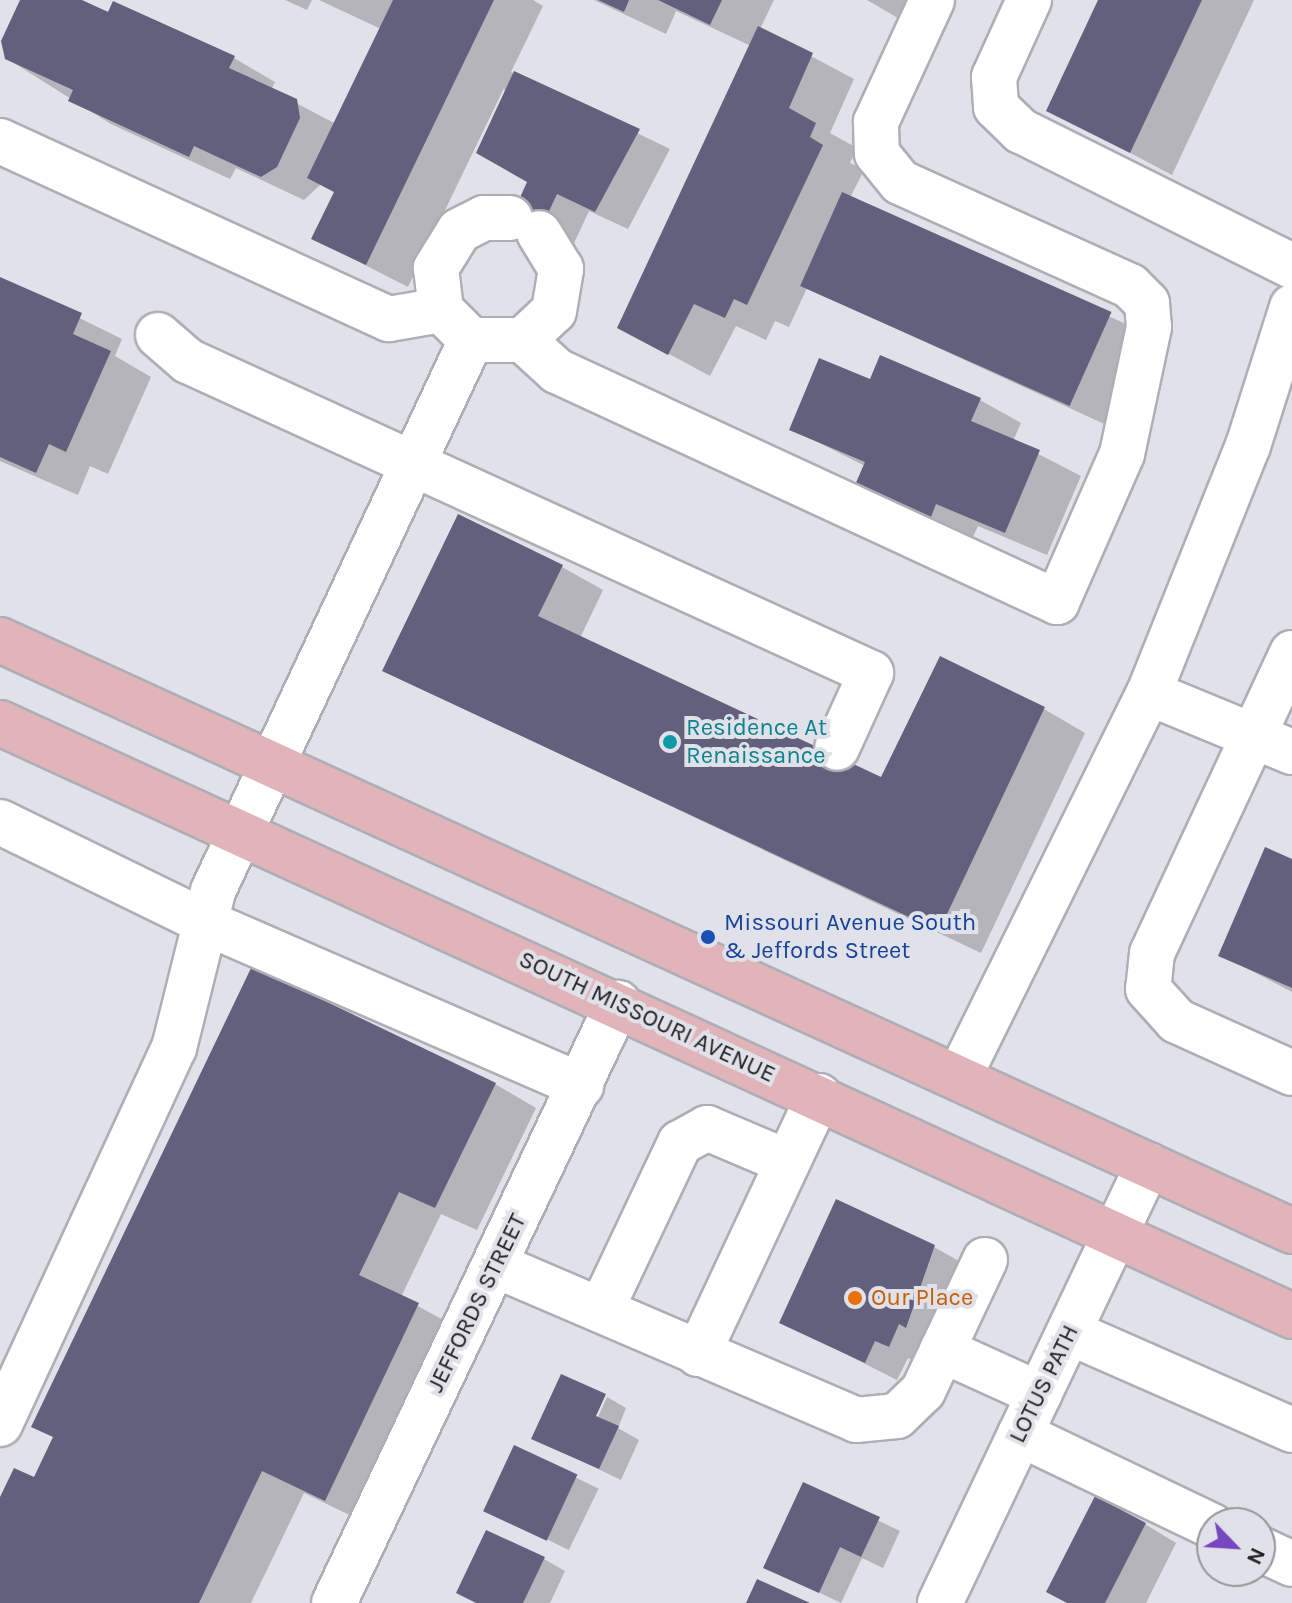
<!DOCTYPE html>
<html>
<head>
<meta charset="utf-8">
<style>
  body { margin:0 }
  #map { position:relative; width:1292px; height:1603px; overflow:hidden; background:#e1e1e9; font-family:Karla,sans-serif }
  div>[style] { position:absolute }
  [style*='--x'] { left:calc(var(--x)*1px); top:calc(var(--y)*1px); width:calc(var(--w)*1px); rotate:calc(var(--a)*1deg) }
  .shadow>* { inset:0; background:#0003; transform-origin:0 0 }
  .building>* { inset:0; background:#62607d; transform-origin:0 0 }
  .roads { filter:drop-shadow(2px 0 #aeaeb6) drop-shadow(-2px 0 #aeaeb6) drop-shadow(0 2px #aeaeb6) drop-shadow(0 -2px #aeaeb6) }
  .minor>* { height:44px; margin:-22px; padding:0 22px; transform-origin:22px; border-radius:22px; background:#fff }
  .major>* { height:44px; margin:-22px; padding:0 22px; transform-origin:22px; border-radius:22px; background:#e0b4b9 }
  .dots>* { width:22px; height:22px; translate:-50% -50%; box-sizing:border-box; border:4px solid #e1e1e9; border-radius:50% }
  span { translate:-50% -50%; white-space:nowrap; text-align:center; line-height:1.15; -webkit-text-stroke:8px #e1e1e9; paint-order:stroke }
  .culture-label { font-size:24px; color:#0d838f }
  .left { translate:0 -50%; text-align:left }
  .transit-label { font-size:24px; color:#164399 }
  .street-label { font-size:24px; color:#222225 }
  .food-label { font-size:24px; color:#c56008 }
  .north { position:absolute; left:1196px; top:1507px; width:80px; height:80px; box-sizing:border-box; background:#e1e1e9; border:2px solid #95959b; border-radius:50%; rotate:115deg; font-size:22px; font-weight:700; line-height:32px; text-align:center; color:#222225 }
  .north::after { content:''; display:block; margin:auto; width:28px; height:36px; background:#7747bf; clip-path:polygon(50% 0,100% 100%,50% 72%,0 100%) }
</style>
</head>
<body>
<div id="map">
  <div class="shadow">
    <i style="clip-path:polygon(22px 0,77px 0,234px 58px,275px 82px,271px 90px,336px 124px,381px 29px,319px 0,533px 0,543px 6px,511px 72px,670px 149px,628px 229px,589px 211px,569px 254px,529px 181px,504px 88px,408px 287px,314px 239px,336px 193px,321px 184px,304px 200px,236px 168px,230px 179px,111px 124px,6px 58px)"></i>
    <i style="clip-path:polygon(285px 0,312px 0,307px 10px)"></i>
    <i style="clip-path:polygon(594px 0,774px 0,760px 29px,854px 79px,830px 133px,857px 148px,850px 163px,864px 170px,850px 198px,1152px 336px,1113px 428px,807px 288px,789px 327px,775px 321px,766px 340px,736px 326px,710px 376px,619px 327px,751px 46px,676px 11px,666px 34px)"></i>
    <i style="clip-path:polygon(867px 0,943px 0,908px 24px)"></i>
    <i style="clip-path:polygon(1100px 0,1254px 0,1172px 175px,1049px 110px)"></i>
    <i style="clip-path:polygon(0 279px,122px 339px,115px 356px,151px 377px,108px 474px,90px 466px,78px 495px,0 461px)"></i>
    <i style="clip-path:polygon(980px 400px,1021px 423px,1013px 441px,1081px 476px,1047px 555px,978px 526px,972px 539px,898px 508px,857px 484px,865px 466px,792px 429px)"></i>
    <i style="clip-path:polygon(562px 567px,603px 590px,580px 638px,882px 780px,1044px 709px,1085px 733px,981px 953px,385px 671px)"></i>
    <i style="clip-path:polygon(1292px 861px,1292px 992px,1221px 955px)"></i>
    <i style="clip-path:polygon(495px 1084px,536px 1108px,477px 1230px,441px 1214px,401px 1297px,460px 1329px,366px 1523px,304px 1493px,251px 1603px,0 1603px,0 1502px,35px 1480px)"></i>
    <i style="clip-path:polygon(934px 1247px,966px 1265px,921px 1364px,908px 1358px,897px 1380px,782px 1322px)"></i>
    <i style="clip-path:polygon(607px 1397px,626px 1408px,618px 1428px,639px 1440px,621px 1480px,534px 1438px,594px 1426px)"></i>
    <i style="left:515px;top:1448px;width:93px;height:68px;rotate:26deg"></i>
    <i style="clip-path:polygon(804px 1485px,900px 1531px,883px 1568px,862px 1558px,841px 1603px,766px 1567px)"></i>
    <i style="clip-path:polygon(1145px 1524px,1176px 1543px,1146px 1603px,1068px 1603px)"></i>
    <i style="clip-path:polygon(544px 1559px,565px 1571px,550px 1603px,477px 1603px)"></i>
  </div>
  <div class="building">
    <i style="clip-path:polygon(20px 0,82px 0,108px 12px,113px 1px,235px 56px,229px 68px,297px 99px,300px 118px,277px 167px,261px 177px,194px 146px,189px 157px,68px 101px,73px 90px,5px 59px,1px 41px)"></i>
    <i style="clip-path:polygon(393px 0,494px 0,366px 265px,311px 239px,334px 192px,307px 178px)"></i>
    <i style="clip-path:polygon(598px 0,629px 0,624px 12px)"></i>
    <i style="clip-path:polygon(658px 0,722px 0,710px 25px)"></i>
    <i style="clip-path:polygon(1098px 0,1202px 0,1130px 153px,1046px 111px)"></i>
    <i style="clip-path:polygon(758px 26px,813px 53px,789px 108px,816px 123px,810px 137px,823px 145px,747px 305px,734px 299px,725px 318px,694px 304px,668px 355px,617px 328px)"></i>
    <i style="clip-path:polygon(514px 71px,640px 129px,595px 212px,557px 194px,537px 237px,508px 224px,527px 182px,476px 153px)"></i>
    <i style="left:842px;top:192px;width:295px;height:103px;rotate:24deg"></i>
    <i style="clip-path:polygon(0 277px,82px 313px,73px 334px,111px 351px,66px 452px,49px 444px,36px 473px,0 457px)"></i>
    <i style="clip-path:polygon(880px 355px,981px 398px,971px 421px,1040px 450px,1005px 533px,936px 504px,931px 517px,855px 485px,865px 462px,789px 430px,819px 358px,870px 379px)"></i>
    <i style="clip-path:polygon(458px 514px,563px 565px,538px 616px,881px 777px,940px 656px,1045px 707px,939px 931px,382px 671px)"></i>
    <i style="clip-path:polygon(1265px 847px,1292px 859px,1292px 988px,1218px 956px)"></i>
    <i style="clip-path:polygon(252px 966px,496px 1083px,435px 1208px,399px 1192px,359px 1275px,419px 1303px,325px 1501px,262px 1471px,199px 1603px,0 1603px,0 1497px,14px 1468px,34px 1477px,53px 1437px,31px 1427px)"></i>
    <i style="clip-path:polygon(836px 1199px,935px 1245px,906px 1328px,899px 1324px,889px 1347px,875px 1341px,865px 1363px,779px 1323px)"></i>
    <i style="clip-path:polygon(561px 1374px,606px 1394px,596px 1416px,619px 1426px,599px 1469px,531px 1439px)"></i>
    <i style="left:514px;top:1445px;width:70px;height:73px;rotate:25deg"></i>
    <i style="clip-path:polygon(803px 1482px,880px 1517px,861px 1557px,840px 1547px,819px 1593px,763px 1568px)"></i>
    <i style="clip-path:polygon(1095px 1496px,1146px 1523px,1105px 1603px,1067px 1603px,1046px 1592px)"></i>
    <i style="clip-path:polygon(486px 1530px,545px 1557px,523px 1603px,476px 1603px,456px 1593px)"></i>
    <i style="clip-path:polygon(757px 1579px,810px 1603px,746px 1603px)"></i>
  </div>
  <div class="roads">
    <div class="minor">
      <i style="--x:1029;--y:0;--w:85;--a:114.4"></i>
      <i style="--x:994;--y:77;--w:30;--a:86"></i>
      <i style="--x:996;--y:107;--w:35;--a:44"></i>
      <i style="--x:1021;--y:131;--w:303;--a:26.5"></i>
      <i style="--x:0;--y:141;--w:428;--a:24.6"></i>
      <i style="--x:389;--y:319;--w:53;--a:-9.8"></i>
      <i style="--x:510;--y:218;--w:26;--a:180"></i>
      <i style="--x:484;--y:218;--w:28;--a:153"></i>
      <i style="--x:459;--y:231;--w:44;--a:121.9"></i>
      <i style="--x:436;--y:268;--w:42;--a:83.2"></i>
      <i style="--x:441;--y:310;--w:42;--a:45"></i>
      <i style="--x:471;--y:340;--w:52;--a:0"></i>
      <i style="--x:523;--y:340;--w:42;--a:-43.1"></i>
      <i style="--x:554;--y:311;--w:43;--a:-80.5"></i>
      <i style="--x:561;--y:269;--w:42;--a:-121.4"></i>
      <i style="--x:158;--y:335;--w:40;--a:41"></i>
      <i style="--x:188;--y:361;--w:751;--a:24.55"></i>
      <i style="--x:871;--y:673;--w:82;--a:114.4"></i>
      <i style="--x:523;--y:340;--w:46;--a:42.4"></i>
      <i style="--x:557;--y:371;--w:551;--a:24.8"></i>
      <i style="--x:1057;--y:602;--w:162;--a:-66.3"></i>
      <i style="--x:1122;--y:454;--w:130;--a:-78"></i>
      <i style="--x:1149;--y:327;--w:24;--a:-95"></i>
      <i style="--x:1147;--y:303;--w:24;--a:-135"></i>
      <i style="--x:1130;--y:286;--w:252;--a:-155.7"></i>
      <i style="--x:900;--y:182;--w:36;--a:-129"></i>
      <i style="--x:877;--y:154;--w:32;--a:-92"></i>
      <i style="--x:876;--y:122;--w:134;--a:-65.3"></i>
      <i style="--x:1292;--y:653;--w:331;--a:115"></i>
      <i style="--x:1152;--y:953;--w:36;--a:96"></i>
      <i style="--x:1148;--y:989;--w:43;--a:47.8"></i>
      <i style="--x:1177;--y:1021;--w:126;--a:24.3"></i>
      <i style="--x:1149;--y:693;--w:155;--a:22.4"></i>
      <i style="--x:0;--y:822;--w:230;--a:26"></i>
      <i style="--x:207;--y:923;--w:408;--a:23.5"></i>
      <i style="--x:959;--y:1077;--w:428;--a:-63.7"></i>
      <i style="--x:1149;--y:693;--w:266;--a:-68.2"></i>
      <i style="--x:1248;--y:446;--w:146;--a:-72.4"></i>
      <i style="--x:495;--y:1265;--w:393;--a:23.2"></i>
      <i style="--x:856;--y:1420;--w:41;--a:-5.6"></i>
      <i style="--x:897;--y:1416;--w:36;--a:-44"></i>
      <i style="--x:923;--y:1391;--w:145;--a:-64.7"></i>
      <i style="--x:601;--y:1310;--w:185;--a:-64.7"></i>
      <i style="--x:680;--y:1143;--w:31;--a:-29"></i>
      <i style="--x:707;--y:1128;--w:87;--a:23"></i>
      <i style="--x:1069;--y:1332;--w:244;--a:23.7"></i>
      <i style="--x:942;--y:1350;--w:107;--a:24.4"></i>
      <i style="--x:698;--y:1354;--w:285;--a:-64.9"></i>
      <i style="--x:0;--y:1424;--w:414;--a:-65.2"></i>
      <i style="--x:174;--y:1048;--w:162;--a:-76"></i>
      <i style="--x:213;--y:891;--w:608;--a:-64.91"></i>
      <i style="--x:1020;--y:1434;--w:213;--a:25.6"></i>
      <i style="--x:1260;--y:1549;--w:35;--a:25"></i>
      <i style="--x:334;--y:1603;--w:664;--a:-64.67"></i>
      <i style="--x:940;--y:1603;--w:485;--a:-64.6"></i>
    </div>
    <div class="major">
      <i style="--x:0;--y:640;--w:1421;--a:24.58"></i>
      <i style="--x:0;--y:723;--w:1422;--a:24.65"></i>
    </div>
  </div>
  <div class="dots">
    <i style="left:670px;top:742px;background:#0f9aa8"></i>
    <i style="left:708px;top:937px;background:#1a4fb4"></i>
    <i style="left:855px;top:1298px;background:#e8710a"></i>
  </div>
  <div class="culture-label">
    <span class="left" style="left:686px;top:742px">Residence At<br>Renaissance</span>
  </div>
  <div class="transit-label">
    <span class="left" style="left:724px;top:937px">Missouri Avenue South<br>&amp; Jeffords Street</span>
  </div>
  <div class="street-label">
    <span style="left:647px;top:1017px;rotate:25deg">SOUTH MISSOURI AVENUE</span>
    <span style="left:477px;top:1303px;rotate:-64deg">JEFFORDS STREET</span>
    <span style="left:1044px;top:1384px;rotate:-64deg">LOTUS PATH</span>
  </div>
  <div class="food-label">
    <span class="left" style="left:871px;top:1298px">Our Place</span>
  </div>
  <div class="north">N</div>
</div>
</body>
</html>
